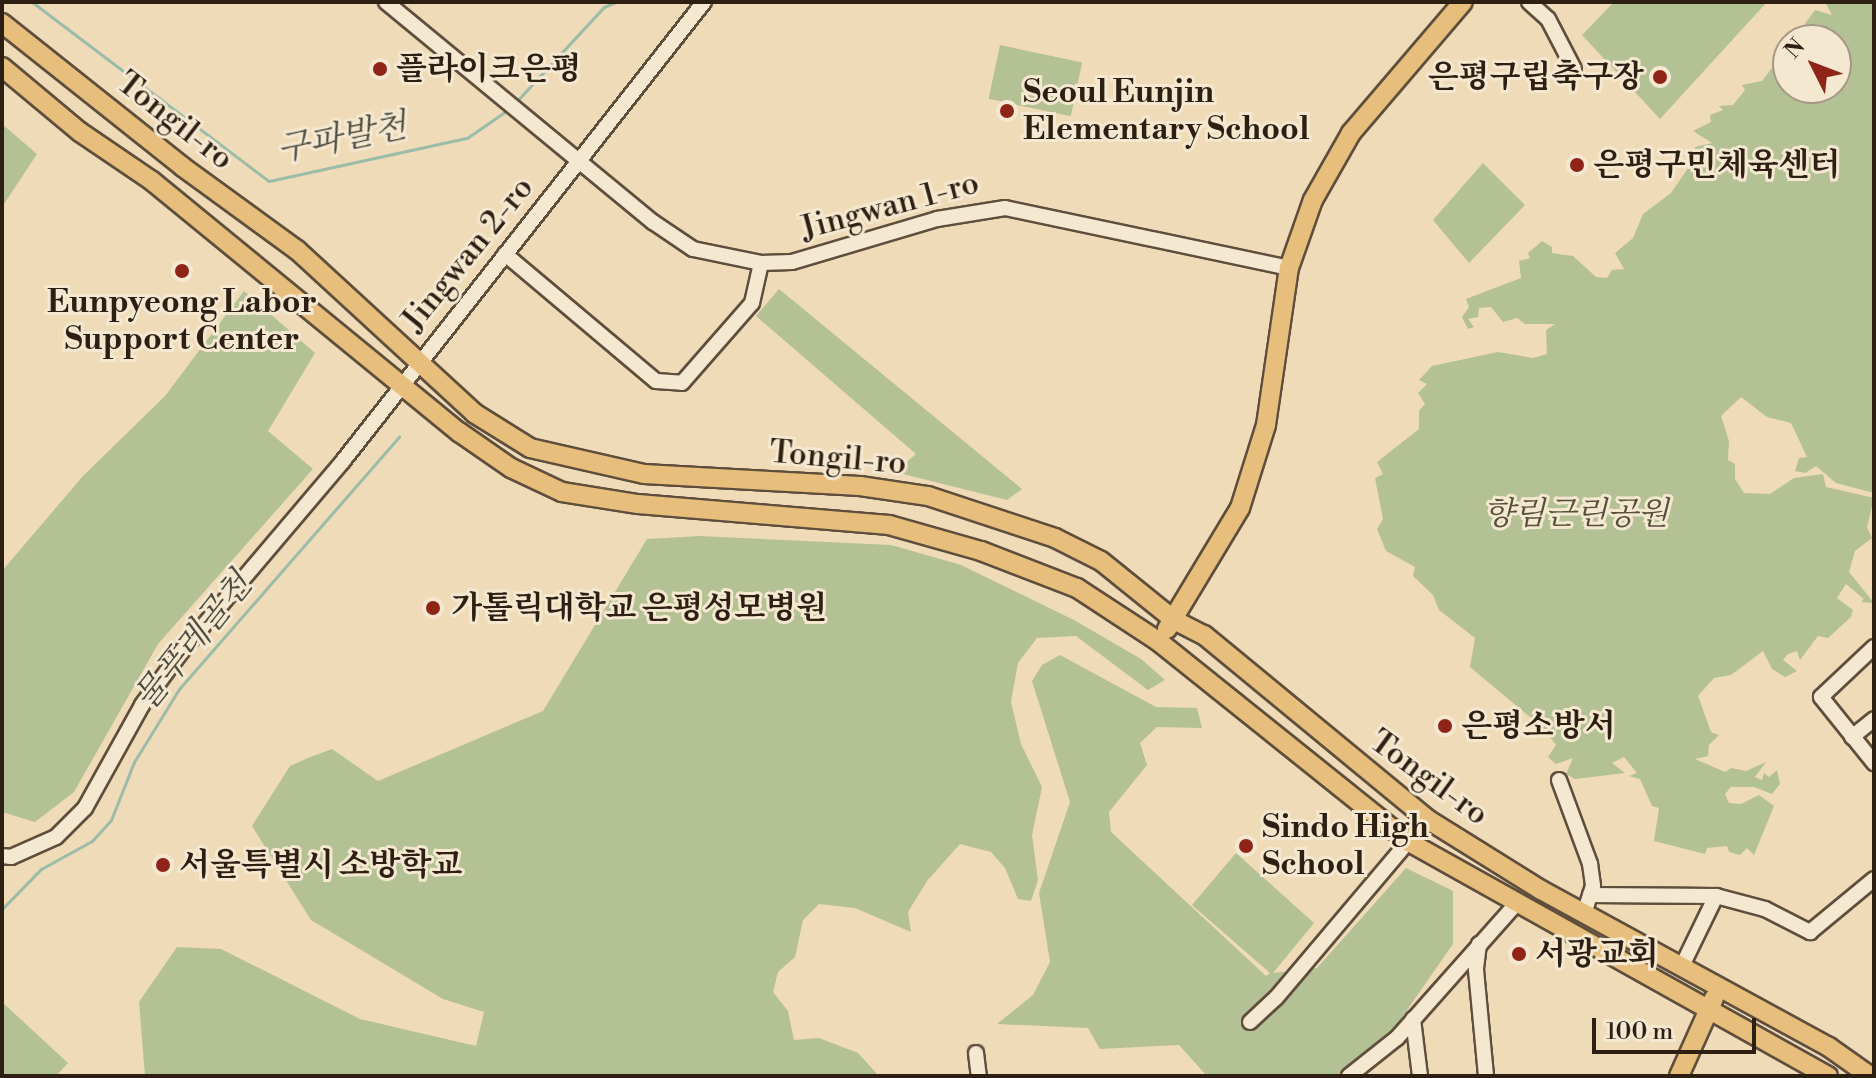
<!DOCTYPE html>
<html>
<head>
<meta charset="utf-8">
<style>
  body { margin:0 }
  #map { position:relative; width:1876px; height:1078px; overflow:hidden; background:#efdbb8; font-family:"Libre Bodoni","Noto Serif KR",serif }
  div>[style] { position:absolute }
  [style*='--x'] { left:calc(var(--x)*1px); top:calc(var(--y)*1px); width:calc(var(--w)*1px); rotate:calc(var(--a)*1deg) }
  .green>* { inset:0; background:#b3c194; transform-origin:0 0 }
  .stream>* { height:3px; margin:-1.5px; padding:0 1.5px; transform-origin:1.5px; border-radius:1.5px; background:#9cbca8 }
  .roads { filter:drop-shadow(2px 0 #5e4e3c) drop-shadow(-2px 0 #5e4e3c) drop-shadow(0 2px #5e4e3c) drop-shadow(0 -2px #5e4e3c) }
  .minor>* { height:14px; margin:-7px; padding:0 7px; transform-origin:7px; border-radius:7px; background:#f5e8d1 }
  .major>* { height:18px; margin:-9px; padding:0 9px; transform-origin:9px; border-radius:9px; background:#e8be7c }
  .dots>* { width:22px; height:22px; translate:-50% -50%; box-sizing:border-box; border:4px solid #f5e8d1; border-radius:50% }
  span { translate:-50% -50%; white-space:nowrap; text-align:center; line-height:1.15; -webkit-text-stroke:6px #f5e8d1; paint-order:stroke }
  .poi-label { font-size:32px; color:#2e1f13; font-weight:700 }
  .left { translate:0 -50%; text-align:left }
  .right { translate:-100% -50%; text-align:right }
  .street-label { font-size:32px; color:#2e1f13 }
  .park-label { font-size:32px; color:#56503a; font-style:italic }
  .water-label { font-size:34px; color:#4f4e40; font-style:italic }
  .frame { position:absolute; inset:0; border:4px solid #2e1f13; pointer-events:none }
  .north { position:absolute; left:1772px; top:24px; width:80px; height:80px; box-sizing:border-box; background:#f5e8d1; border:2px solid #a59885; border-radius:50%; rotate:312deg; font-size:22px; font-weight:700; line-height:32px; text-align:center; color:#2e1f13 }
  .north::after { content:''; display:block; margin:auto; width:28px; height:36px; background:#8f2418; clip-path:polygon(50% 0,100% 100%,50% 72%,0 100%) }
  .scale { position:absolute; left:1592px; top:1018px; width:164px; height:36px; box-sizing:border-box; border:4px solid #2e1f13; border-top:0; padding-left:10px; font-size:24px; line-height:28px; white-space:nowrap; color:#2e1f13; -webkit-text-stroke:6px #f5e8d1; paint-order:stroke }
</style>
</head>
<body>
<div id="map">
  <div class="green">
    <i style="clip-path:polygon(1614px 2px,1767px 2px,1660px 119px,1582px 35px)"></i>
    <i style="clip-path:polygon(1825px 2px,1874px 2px,1874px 493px,1836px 483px,1816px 466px,1805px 473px,1795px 471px,1799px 458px,1807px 457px,1791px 423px,1767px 417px,1741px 397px,1721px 416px,1729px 441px,1728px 460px,1735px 464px,1735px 479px,1744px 493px,1770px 494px,1794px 478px,1823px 474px,1826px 487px,1874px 498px,1867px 527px,1872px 538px,1855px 551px,1849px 572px,1874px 603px,1861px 602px,1864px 599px,1846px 584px,1837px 598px,1853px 610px,1851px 617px,1828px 638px,1818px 636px,1800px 660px,1797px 651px,1788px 654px,1783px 660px,1797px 671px,1785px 677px,1772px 669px,1763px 651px,1731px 675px,1714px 678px,1698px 696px,1711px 732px,1719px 735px,1709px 745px,1708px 756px,1695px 759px,1725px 772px,1731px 768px,1746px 771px,1766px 762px,1755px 777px,1762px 780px,1764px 773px,1769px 777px,1777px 770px,1780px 784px,1772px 794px,1754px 787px,1731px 787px,1725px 794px,1729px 803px,1741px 804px,1759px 795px,1774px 806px,1754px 855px,1747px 848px,1740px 855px,1729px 852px,1727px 846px,1707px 848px,1705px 854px,1654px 841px,1659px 808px,1652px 806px,1640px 779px,1629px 776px,1637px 773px,1624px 757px,1612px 763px,1625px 773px,1575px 779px,1566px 774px,1573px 758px,1556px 764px,1548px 757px,1556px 745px,1542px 727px,1470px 667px,1475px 638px,1439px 610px,1433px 595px,1413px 576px,1415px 567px,1386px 551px,1377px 529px,1383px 519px,1375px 478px,1383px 474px,1377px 462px,1419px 429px,1419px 411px,1425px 404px,1418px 393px,1427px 384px,1419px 380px,1432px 366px,1498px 352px,1533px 358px,1547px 354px,1546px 330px,1555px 324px,1525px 324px,1517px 318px,1503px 322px,1491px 307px,1479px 308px,1478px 317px,1468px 319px,1474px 327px,1468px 329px,1462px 317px,1469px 307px,1466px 299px,1521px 278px,1519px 261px,1530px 258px,1528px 253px,1542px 241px,1552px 247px,1552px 253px,1573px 256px,1596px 277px,1607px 278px,1612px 270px,1624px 269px,1615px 253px,1633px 238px,1643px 214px,1671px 193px,1695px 158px,1695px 147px,1712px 143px,1693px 131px,1711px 122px,1710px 115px,1723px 110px,1719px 106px,1733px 105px,1745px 90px,1742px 85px,1762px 81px,1788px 47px,1788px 88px,1836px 88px,1836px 40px,1793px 40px,1815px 10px,1832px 15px)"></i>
    <i style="left:1000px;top:45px;width:84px;height:55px;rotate:12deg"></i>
    <i style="clip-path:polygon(2px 124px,37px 154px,2px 207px)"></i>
    <i style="clip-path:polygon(1483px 163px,1525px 205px,1469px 263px,1433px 220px)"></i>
    <i style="clip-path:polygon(779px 289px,1022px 489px,1007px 500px,895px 472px,916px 454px,756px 316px)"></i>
    <i style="clip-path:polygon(244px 291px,315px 353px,268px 431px,313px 469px,158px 644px,74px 792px,35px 822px,2px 812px,2px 571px,83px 476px,165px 396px)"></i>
    <i style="clip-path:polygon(700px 536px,891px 545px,961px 565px,1074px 620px,1141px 659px,1165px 680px,1148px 690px,1076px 636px,1037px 638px,1018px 663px,1011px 702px,1021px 744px,1042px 787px,1032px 835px,1038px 880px,1031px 901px,1018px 899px,1005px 868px,991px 852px,960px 844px,927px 881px,908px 912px,911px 932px,855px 908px,819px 904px,803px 920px,795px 957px,778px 972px,773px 992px,788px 1011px,794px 1040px,819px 1038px,858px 1053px,879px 1076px,145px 1076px,139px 1002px,177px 947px,221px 949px,360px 1019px,476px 1046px,484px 1012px,443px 999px,311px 920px,252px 826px,290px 766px,308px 758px,332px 749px,378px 781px,543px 711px,647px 539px)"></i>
    <i style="clip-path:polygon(1060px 655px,1156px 707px,1197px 708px,1202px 728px,1157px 727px,1140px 743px,1147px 765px,1109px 812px,1111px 832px,1266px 976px,1270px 973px,1192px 905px,1236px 853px,1314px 923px,1273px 973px,1317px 968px,1406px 868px,1453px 891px,1453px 944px,1398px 1023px,1348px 1069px,1335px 1076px,1207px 1076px,1179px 1045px,1100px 1049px,1088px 1028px,997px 1024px,1033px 995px,1050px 962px,1039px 893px,1070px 802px,1032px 681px,1042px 665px)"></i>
    <i style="clip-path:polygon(2px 1002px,68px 1063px,56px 1076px,2px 1076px)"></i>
  </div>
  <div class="stream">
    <i style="--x:32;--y:2;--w:297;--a:37.1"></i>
    <i style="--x:269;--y:181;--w:203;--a:-12.3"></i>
    <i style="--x:467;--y:138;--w:51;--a:-34.6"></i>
    <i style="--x:724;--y:2;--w:24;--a:0"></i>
    <i style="--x:515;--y:103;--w:131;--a:-47.2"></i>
    <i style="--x:604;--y:7;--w:13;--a:-23"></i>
    <i style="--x:2;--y:909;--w:56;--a:-45.7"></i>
    <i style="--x:41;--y:869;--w:58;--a:-28.8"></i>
    <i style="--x:92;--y:841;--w:28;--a:-48"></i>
    <i style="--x:111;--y:820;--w:62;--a:-68.4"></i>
    <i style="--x:134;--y:762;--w:86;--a:-58.3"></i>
    <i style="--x:179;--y:689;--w:335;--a:-48.9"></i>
  </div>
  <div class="roads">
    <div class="minor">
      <i style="--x:386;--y:2;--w:346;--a:39.5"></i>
      <i style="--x:653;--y:222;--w:48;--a:34"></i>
      <i style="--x:693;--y:249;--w:69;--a:11.6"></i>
      <i style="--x:761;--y:263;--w:31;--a:-2"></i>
      <i style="--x:792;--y:262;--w:151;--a:-16.5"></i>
      <i style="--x:937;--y:219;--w:69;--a:-9.2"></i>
      <i style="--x:1005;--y:208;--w:290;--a:11.9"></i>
      <i style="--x:1529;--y:2;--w:25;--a:42"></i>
      <i style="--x:1548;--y:19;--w:56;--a:62.5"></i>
      <i style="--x:505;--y:254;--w:197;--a:40.1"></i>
      <i style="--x:656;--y:381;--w:26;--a:4"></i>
      <i style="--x:682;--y:383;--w:106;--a:-48.8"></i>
      <i style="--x:752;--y:303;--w:41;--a:-77.3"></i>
      <i style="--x:1874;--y:647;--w:73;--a:136.7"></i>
      <i style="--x:1821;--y:697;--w:85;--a:51.2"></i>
      <i style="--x:1852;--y:737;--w:28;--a:-39"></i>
      <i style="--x:1559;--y:780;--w:90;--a:69.7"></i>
      <i style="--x:1590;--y:864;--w:22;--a:82"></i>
      <i style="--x:1593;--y:886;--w:26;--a:108"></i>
      <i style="--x:2;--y:856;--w:9;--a:6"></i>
      <i style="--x:11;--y:857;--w:49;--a:-24"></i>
      <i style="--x:56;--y:837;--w:41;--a:-45"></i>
      <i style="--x:85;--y:808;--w:118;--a:-61"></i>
      <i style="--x:142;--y:705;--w:67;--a:-53.5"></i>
      <i style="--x:182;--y:651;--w:249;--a:-49.7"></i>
      <i style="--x:343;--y:461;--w:584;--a:-51.82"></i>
      <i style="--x:1590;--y:895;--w:126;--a:0.5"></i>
      <i style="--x:1716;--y:896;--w:51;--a:14.9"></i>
      <i style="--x:1765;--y:909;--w:51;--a:27.1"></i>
      <i style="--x:1810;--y:932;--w:83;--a:-39.6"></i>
      <i style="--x:1479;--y:944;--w:26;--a:97"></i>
      <i style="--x:1476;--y:970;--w:106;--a:84.6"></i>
      <i style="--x:1682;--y:966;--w:78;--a:-64.1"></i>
      <i style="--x:1413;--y:1019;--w:57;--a:83"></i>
      <i style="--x:1250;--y:1022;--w:35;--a:-43"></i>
      <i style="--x:1276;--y:998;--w:234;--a:-49.8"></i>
      <i style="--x:976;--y:1053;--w:23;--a:83"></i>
      <i style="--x:1349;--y:1076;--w:61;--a:-38.4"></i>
      <i style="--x:1397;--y:1038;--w:178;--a:-48.4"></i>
    </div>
    <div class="major">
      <i style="--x:2;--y:23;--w:231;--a:38.5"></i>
      <i style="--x:183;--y:167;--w:141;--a:36.1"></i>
      <i style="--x:297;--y:250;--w:241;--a:42.6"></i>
      <i style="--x:474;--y:413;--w:66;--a:32"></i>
      <i style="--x:530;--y:448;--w:117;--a:12.8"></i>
      <i style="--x:644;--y:474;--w:216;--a:3.2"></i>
      <i style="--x:860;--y:486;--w:69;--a:8.4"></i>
      <i style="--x:928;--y:496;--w:134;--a:18.3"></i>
      <i style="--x:1055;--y:538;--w:51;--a:26.6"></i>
      <i style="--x:1101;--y:561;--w:94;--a:38.9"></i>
      <i style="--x:1174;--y:620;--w:34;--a:27"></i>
      <i style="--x:1204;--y:635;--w:289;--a:39.5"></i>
      <i style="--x:1427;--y:819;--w:134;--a:31.9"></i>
      <i style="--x:1541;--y:890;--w:328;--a:28.6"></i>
      <i style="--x:1829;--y:1047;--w:50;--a:35.3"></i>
      <i style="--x:2;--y:67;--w:102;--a:39.8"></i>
      <i style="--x:80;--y:132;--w:87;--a:34.2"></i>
      <i style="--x:152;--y:181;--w:397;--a:39.3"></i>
      <i style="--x:459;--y:432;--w:63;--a:34.7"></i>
      <i style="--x:511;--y:468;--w:56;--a:25.2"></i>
      <i style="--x:562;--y:492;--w:77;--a:9"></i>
      <i style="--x:638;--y:504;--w:252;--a:4.8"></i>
      <i style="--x:889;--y:525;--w:96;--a:15.8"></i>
      <i style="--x:981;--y:551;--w:103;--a:21.1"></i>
      <i style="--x:1077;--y:588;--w:97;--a:33.2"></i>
      <i style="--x:1158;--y:641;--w:322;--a:38.7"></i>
      <i style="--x:1409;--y:842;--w:480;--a:29.2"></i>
      <i style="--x:1167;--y:629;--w:141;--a:-58.9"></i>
      <i style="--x:1240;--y:508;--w:87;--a:-72.6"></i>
      <i style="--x:1266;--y:425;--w:159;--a:-81.7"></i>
      <i style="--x:1289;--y:268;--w:72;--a:-70.6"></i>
      <i style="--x:1313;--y:200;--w:77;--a:-60.4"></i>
      <i style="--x:1351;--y:133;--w:172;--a:-49.5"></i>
      <i style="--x:1679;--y:1076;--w:85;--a:-65.8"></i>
    </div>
  </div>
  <div class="dots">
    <i style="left:380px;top:69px;background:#8f2418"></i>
    <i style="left:1660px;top:77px;background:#8f2418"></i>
    <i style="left:1007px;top:111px;background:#8f2418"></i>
    <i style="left:1577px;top:165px;background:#8f2418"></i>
    <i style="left:182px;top:271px;background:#8f2418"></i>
    <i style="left:433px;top:608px;background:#8f2418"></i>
    <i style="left:1445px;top:726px;background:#8f2418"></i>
    <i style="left:1246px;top:846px;background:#8f2418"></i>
    <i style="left:163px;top:865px;background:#8f2418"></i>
    <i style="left:1519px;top:954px;background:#8f2418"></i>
  </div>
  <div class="poi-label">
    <span class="left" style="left:396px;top:69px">플라이크은평</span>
    <span class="right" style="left:1644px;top:77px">은평구립축구장</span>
    <span class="left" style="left:1023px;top:111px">Seoul Eunjin<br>Elementary School</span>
    <span class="left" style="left:1593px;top:165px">은평구민체육센터</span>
    <span style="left:182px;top:321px">Eunpyeong Labor<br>Support Center</span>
    <span class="left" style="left:451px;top:608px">가톨릭대학교 은평성모병원</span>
    <span class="left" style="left:1461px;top:726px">은평소방서</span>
    <span class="left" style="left:1262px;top:846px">Sindo High<br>School</span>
    <span class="left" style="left:179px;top:865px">서울특별시 소방학교</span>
    <span class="left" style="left:1535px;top:954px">서광교회</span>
  </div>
  <div class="street-label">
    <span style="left:175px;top:121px;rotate:38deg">Tongil-ro</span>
    <span style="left:890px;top:206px;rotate:-15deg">Jingwan 1-ro</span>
    <span style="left:468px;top:254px;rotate:-51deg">Jingwan 2-ro</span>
    <span style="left:838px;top:458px;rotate:5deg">Tongil-ro</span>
    <span style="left:1429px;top:778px;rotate:36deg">Tongil-ro</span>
  </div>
  <div class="park-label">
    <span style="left:1576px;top:514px">향림근린공원</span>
  </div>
  <div class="water-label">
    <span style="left:342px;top:139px;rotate:-11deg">구파발천</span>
    <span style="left:194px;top:642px;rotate:-51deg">물푸레골천</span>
  </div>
  <div class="frame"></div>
  <div class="north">N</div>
  <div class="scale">100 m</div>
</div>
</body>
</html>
